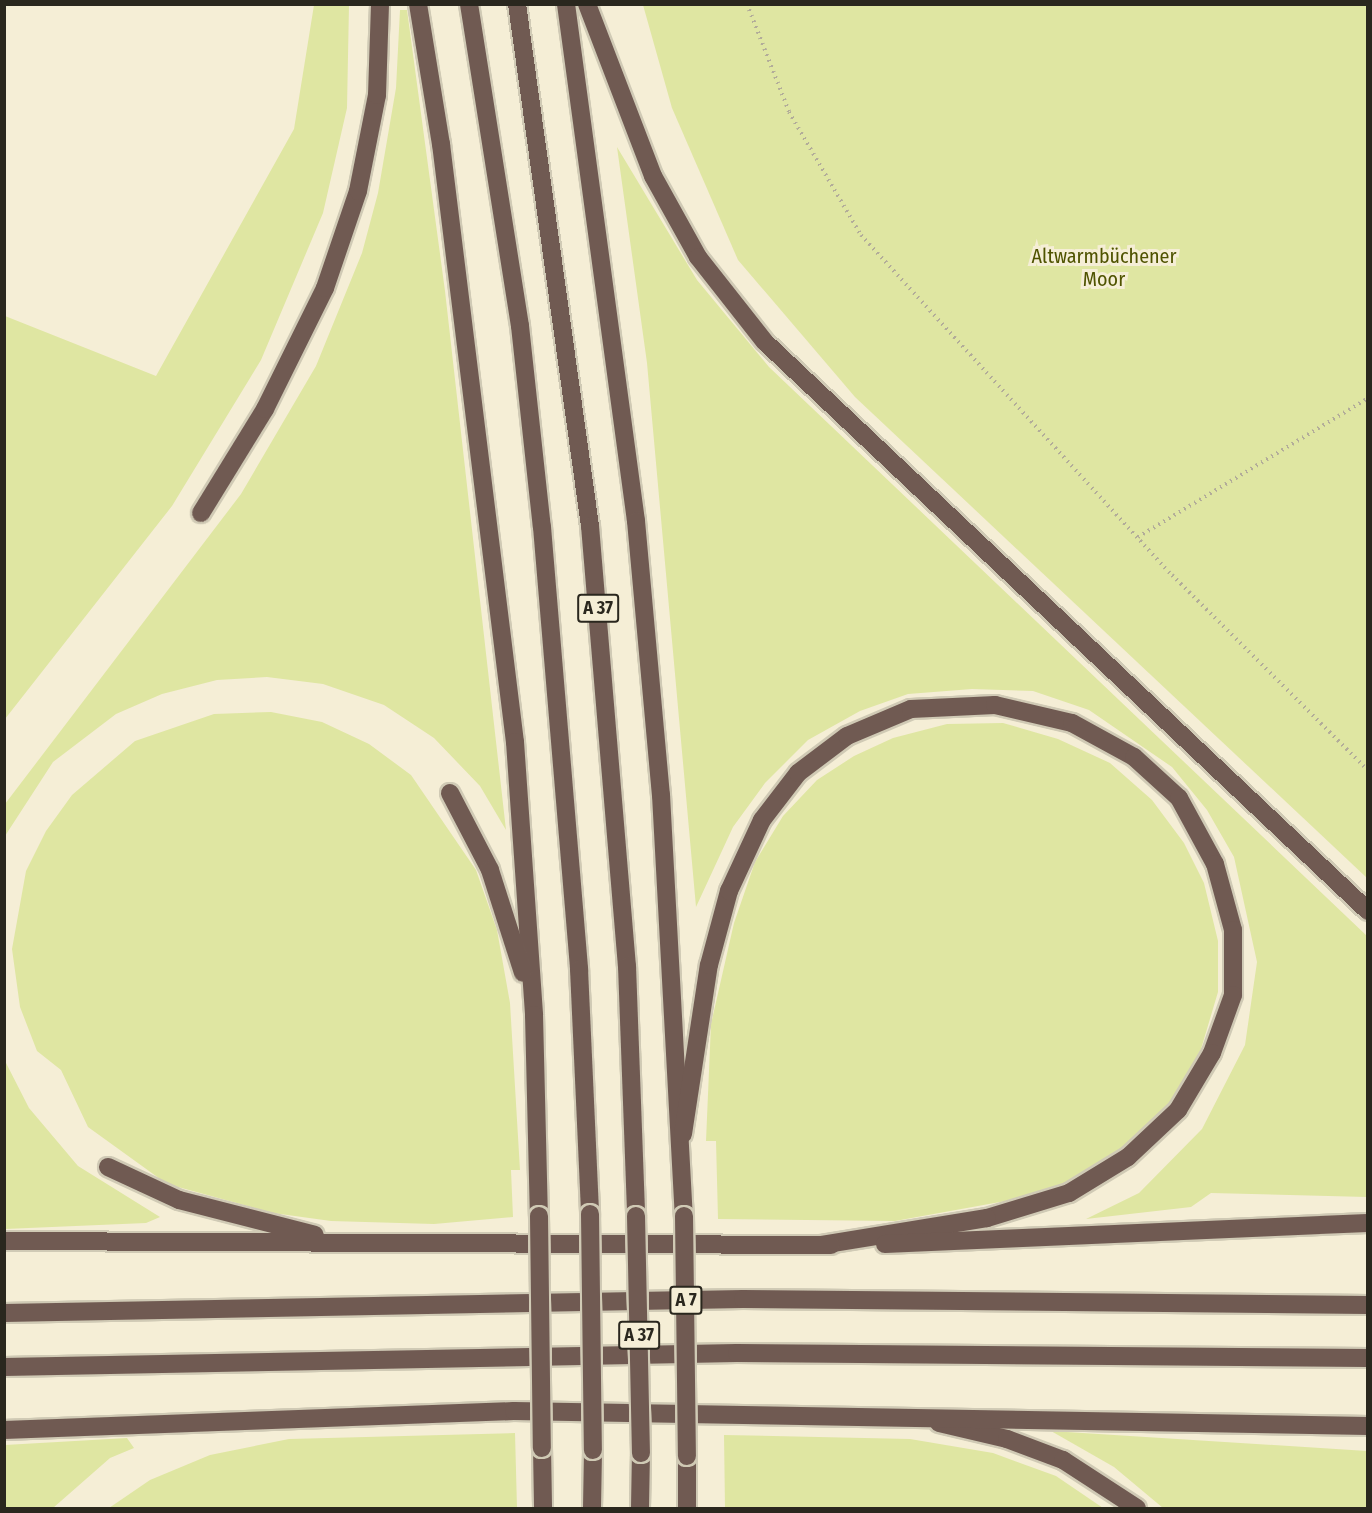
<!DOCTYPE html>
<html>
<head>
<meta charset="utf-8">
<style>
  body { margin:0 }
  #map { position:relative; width:1372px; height:1513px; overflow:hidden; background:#f5eed6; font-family:"Fira Sans Condensed",sans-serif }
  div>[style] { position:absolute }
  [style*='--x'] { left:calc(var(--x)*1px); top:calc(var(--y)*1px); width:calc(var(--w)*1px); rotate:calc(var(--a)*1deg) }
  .green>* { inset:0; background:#dfe6a2 }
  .path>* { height:4px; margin-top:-2px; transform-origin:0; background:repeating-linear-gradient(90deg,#b2ac99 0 1.5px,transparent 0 6px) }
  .roads { filter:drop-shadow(2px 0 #d0cab5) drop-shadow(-2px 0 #d0cab5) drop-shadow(0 2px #d0cab5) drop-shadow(0 -2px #d0cab5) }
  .highway>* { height:18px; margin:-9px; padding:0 9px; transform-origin:9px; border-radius:9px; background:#705a52 }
  .bridges { filter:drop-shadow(2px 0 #d0cab5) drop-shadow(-2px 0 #d0cab5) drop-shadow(0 2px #d0cab5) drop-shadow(0 -2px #d0cab5) }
  .highway-bridge>* { height:18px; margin:-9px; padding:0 9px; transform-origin:9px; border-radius:9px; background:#705a52 }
  span { translate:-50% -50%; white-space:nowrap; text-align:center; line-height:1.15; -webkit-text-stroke:6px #f5eed6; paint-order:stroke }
  .shield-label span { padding:2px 4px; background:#f5eed6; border:2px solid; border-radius:4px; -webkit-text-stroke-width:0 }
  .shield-label { font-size:18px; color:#2a271e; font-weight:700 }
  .park-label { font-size:20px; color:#4f5300 }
  .frame { position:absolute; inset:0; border:6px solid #2a271e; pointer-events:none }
</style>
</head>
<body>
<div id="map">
  <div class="green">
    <i style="clip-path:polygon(314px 5px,349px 5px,347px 108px,323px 213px,261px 360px,172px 506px,5px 719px,5px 316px,156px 376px,294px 129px)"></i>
    <i style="clip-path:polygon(643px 5px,1367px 5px,1367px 878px,855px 397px,738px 260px,672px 108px)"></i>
    <i style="clip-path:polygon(400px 10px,407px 10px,445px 291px,506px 830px,480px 786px,434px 738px,384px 705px,323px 684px,267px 677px,217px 680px,162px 694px,116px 714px,53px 762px,5px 836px,5px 804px,241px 494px,316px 366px,362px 253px,378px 193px,396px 88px)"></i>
    <i style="clip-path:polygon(617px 147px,697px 280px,769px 367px,1367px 936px,1367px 1197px,1211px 1193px,1191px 1207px,1086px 1219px,1139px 1193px,1202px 1129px,1245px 1045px,1257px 962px,1234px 857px,1207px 810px,1172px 767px,1089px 710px,1033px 691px,972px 689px,908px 694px,860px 711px,808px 740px,765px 783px,733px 827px,696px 907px,647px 363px)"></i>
    <i style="clip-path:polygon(271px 712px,322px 722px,369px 744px,411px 775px,476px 870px,497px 930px,510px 1003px,520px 1170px,511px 1170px,513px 1217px,434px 1224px,331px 1221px,273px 1213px,167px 1184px,88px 1127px,61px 1070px,37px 1051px,20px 1007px,12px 949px,26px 871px,46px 831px,72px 795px,135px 741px,214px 714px)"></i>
    <i style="clip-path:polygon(1003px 723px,1058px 739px,1110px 763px,1152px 800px,1184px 843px,1204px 883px,1218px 941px,1218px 992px,1201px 1049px,1173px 1099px,1124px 1149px,1077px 1179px,1033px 1196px,895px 1221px,718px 1219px,716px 1141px,706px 1141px,711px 1024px,734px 923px,755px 862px,783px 816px,817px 780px,854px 756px,893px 738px,947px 724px)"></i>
    <i style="clip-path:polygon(5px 1061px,29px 1108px,78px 1166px,160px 1217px,146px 1223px,5px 1229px)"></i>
    <i style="clip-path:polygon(1051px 1431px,1367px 1451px,1367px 1508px,1163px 1508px,1114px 1467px)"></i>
    <i style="clip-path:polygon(515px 1433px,517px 1508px,109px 1508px,150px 1480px,210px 1455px,289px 1439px)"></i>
    <i style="clip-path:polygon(724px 1435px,910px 1439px,993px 1453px,1056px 1476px,1103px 1508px,725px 1508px)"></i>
    <i style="clip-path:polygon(127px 1438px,134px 1448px,110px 1458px,53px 1508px,5px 1508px,5px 1445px)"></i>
  </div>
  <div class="path">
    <i style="--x:747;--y:4;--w:116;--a:68.7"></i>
    <i style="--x:789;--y:112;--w:143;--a:59.7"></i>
    <i style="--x:861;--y:235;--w:461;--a:47.6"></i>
    <i style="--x:1172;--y:575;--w:276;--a:44.9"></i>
    <i style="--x:1138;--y:537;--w:269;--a:-31.1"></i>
  </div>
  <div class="roads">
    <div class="highway">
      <i style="--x:418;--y:4;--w:142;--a:80.7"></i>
      <i style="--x:441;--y:144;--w:603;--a:82.95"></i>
      <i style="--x:515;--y:742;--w:274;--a:86"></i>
      <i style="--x:534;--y:1015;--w:201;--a:88.6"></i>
      <i style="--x:469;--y:4;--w:326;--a:81"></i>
      <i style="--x:520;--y:326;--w:202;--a:83.8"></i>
      <i style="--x:542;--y:527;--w:444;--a:85.2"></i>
      <i style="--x:579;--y:969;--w:245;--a:87.4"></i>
      <i style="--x:517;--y:4;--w:527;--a:82.04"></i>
      <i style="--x:590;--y:526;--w:442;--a:85.2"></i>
      <i style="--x:627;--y:966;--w:250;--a:87.9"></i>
      <i style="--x:566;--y:4;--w:522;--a:82.29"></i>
      <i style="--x:636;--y:521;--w:275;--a:84.8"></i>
      <i style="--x:661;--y:795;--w:422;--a:86.9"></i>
      <i style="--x:587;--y:4;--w:184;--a:69"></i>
      <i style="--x:653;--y:176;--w:93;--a:60.9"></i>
      <i style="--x:698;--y:257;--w:108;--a:51.8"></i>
      <i style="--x:765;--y:342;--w:829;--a:43.34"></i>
      <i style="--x:201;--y:513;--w:122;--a:-58.4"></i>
      <i style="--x:265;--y:409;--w:135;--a:-63.6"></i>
      <i style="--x:325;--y:288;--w:102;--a:-71.2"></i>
      <i style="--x:358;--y:191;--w:98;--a:-78.8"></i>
      <i style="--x:377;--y:95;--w:91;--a:-88.1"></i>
      <i style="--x:450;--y:793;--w:87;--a:62.5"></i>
      <i style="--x:490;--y:870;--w:108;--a:72.2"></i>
      <i style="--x:683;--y:1134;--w:171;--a:-81.3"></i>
      <i style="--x:709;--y:965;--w:77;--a:-74.9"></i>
      <i style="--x:729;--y:891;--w:78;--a:-65.1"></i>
      <i style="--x:762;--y:820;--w:59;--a:-52.5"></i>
      <i style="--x:798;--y:773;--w:61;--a:-37.1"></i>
      <i style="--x:847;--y:736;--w:69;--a:-22.9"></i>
      <i style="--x:911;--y:709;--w:84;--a:-2.7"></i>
      <i style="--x:995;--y:705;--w:79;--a:13.2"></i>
      <i style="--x:1072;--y:723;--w:71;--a:28.7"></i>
      <i style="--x:1134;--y:757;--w:61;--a:42.3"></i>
      <i style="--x:1179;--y:798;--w:75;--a:61.4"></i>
      <i style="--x:1215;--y:864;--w:68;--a:74.7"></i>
      <i style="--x:1233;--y:930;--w:65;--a:90"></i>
      <i style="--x:1233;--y:995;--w:62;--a:109.9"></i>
      <i style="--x:1212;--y:1053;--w:66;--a:120.8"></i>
      <i style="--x:1178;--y:1110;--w:69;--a:136.8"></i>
      <i style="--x:1128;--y:1157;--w:69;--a:148.6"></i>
      <i style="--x:1069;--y:1193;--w:86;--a:163"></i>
      <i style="--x:987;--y:1218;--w:169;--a:170.8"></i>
      <i style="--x:108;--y:1167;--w:78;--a:24.9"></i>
      <i style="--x:179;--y:1200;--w:140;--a:14.4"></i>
      <i style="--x:4;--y:1241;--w:827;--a:0.28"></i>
      <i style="--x:885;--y:1244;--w:483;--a:-2.5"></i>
      <i style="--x:4;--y:1313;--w:739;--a:-1.09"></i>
      <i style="--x:743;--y:1299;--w:625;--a:0.55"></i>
      <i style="--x:4;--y:1367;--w:733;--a:-1.09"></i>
      <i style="--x:737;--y:1353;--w:631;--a:0.45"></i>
      <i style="--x:939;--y:1423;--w:70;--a:13.2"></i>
      <i style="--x:1007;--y:1439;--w:60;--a:20.6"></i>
      <i style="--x:1063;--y:1460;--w:88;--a:33"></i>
      <i style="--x:4;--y:1430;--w:510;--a:-2.13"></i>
      <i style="--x:514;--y:1411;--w:854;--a:1.01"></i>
      <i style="--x:542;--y:1448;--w:60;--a:89"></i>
      <i style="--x:592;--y:1508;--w:58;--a:-89"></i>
      <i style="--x:640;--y:1508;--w:55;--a:-89"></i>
      <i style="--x:687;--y:1508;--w:52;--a:-90"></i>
    </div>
  </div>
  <div class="bridges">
    <div class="highway-bridge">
      <i style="--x:590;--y:1214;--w:236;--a:89.3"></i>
      <i style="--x:539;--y:1216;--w:232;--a:89.3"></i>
      <i style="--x:636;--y:1216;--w:237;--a:88.8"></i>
      <i style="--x:684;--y:1216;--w:240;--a:89.3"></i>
    </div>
  </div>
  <div class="shield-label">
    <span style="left:598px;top:608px">A 37</span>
    <span style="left:686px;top:1300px">A 7</span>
    <span style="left:639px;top:1335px">A 37</span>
  </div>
  <div class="park-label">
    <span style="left:1104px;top:268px">Altwarmbüchener<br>Moor</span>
  </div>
  <div class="frame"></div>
</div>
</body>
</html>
